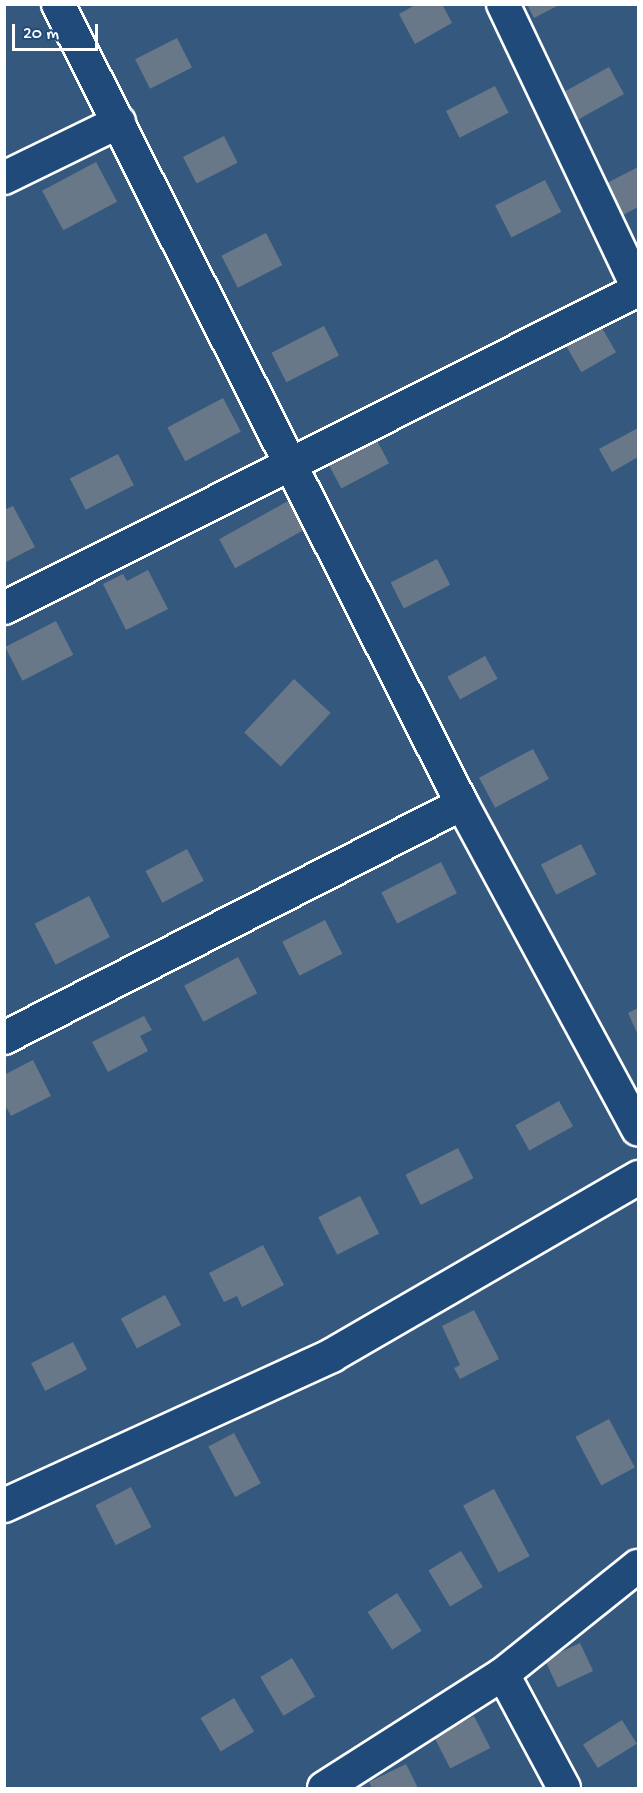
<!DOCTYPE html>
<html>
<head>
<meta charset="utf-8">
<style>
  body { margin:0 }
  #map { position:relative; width:643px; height:1793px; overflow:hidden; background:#35587e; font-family:"Gochi Hand",sans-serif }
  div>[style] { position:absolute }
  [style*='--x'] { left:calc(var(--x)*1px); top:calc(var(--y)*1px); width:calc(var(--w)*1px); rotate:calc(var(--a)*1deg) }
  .building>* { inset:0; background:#697888; transform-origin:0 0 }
  .roads { filter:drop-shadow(2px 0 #fff) drop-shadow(-2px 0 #fff) drop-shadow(0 2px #fff) drop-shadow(0 -2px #fff) }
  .street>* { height:32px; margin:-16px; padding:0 16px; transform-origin:16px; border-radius:16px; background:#1f4a7a }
  .secondary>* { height:33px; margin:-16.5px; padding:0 16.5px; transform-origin:16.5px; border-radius:16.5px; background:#1f4a7a }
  span { translate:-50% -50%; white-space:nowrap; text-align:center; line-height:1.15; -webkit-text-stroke:4.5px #1f4a7a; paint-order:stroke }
  .frame { position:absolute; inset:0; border:6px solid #fff; pointer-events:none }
  .scale { position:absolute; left:12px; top:24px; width:86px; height:27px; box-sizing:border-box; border:3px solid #fff; border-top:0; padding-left:8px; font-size:18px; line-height:21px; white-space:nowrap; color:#fff; -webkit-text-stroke:4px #1f4a7a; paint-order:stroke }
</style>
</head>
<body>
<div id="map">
  <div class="building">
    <i style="clip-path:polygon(417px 4px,442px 4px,452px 23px,415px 44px,399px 14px)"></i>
    <i style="clip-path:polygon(527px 4px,561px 4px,534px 18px)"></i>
    <i style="left:177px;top:38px;width:33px;height:47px;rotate:63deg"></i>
    <i style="left:609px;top:67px;width:31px;height:60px;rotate:61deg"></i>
    <i style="left:495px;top:86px;width:30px;height:55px;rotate:63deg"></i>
    <i style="left:224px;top:136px;width:30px;height:46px;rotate:63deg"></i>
    <i style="left:96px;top:162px;width:45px;height:61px;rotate:62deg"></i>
    <i style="clip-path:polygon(638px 167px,638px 207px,623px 215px,607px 183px)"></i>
    <i style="left:545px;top:180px;width:36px;height:56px;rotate:63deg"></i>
    <i style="left:266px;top:233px;width:36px;height:50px;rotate:63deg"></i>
    <i style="left:598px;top:321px;width:36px;height:40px;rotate:60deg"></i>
    <i style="left:324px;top:326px;width:33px;height:59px;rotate:63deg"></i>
    <i style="left:223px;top:398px;width:38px;height:63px;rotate:62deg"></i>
    <i style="clip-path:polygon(638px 428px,638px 457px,612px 472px,599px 449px)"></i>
    <i style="left:374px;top:435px;width:32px;height:54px;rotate:62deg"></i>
    <i style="left:118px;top:454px;width:35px;height:54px;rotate:63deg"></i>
    <i style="left:290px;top:500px;width:33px;height:81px;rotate:61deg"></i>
    <i style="clip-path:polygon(13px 506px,35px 547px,4px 563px,4px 510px)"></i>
    <i style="left:437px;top:559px;width:29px;height:52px;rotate:63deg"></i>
    <i style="clip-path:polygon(148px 570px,168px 609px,126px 630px,103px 584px,123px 574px,127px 581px)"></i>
    <i style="left:56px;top:621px;width:38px;height:57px;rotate:63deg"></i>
    <i style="left:485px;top:656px;width:26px;height:43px;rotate:61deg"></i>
    <i style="left:294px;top:679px;width:50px;height:73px;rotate:43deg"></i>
    <i style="left:533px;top:749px;width:34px;height:61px;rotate:62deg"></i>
    <i style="left:581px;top:844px;width:34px;height:45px;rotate:63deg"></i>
    <i style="left:187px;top:849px;width:36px;height:47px;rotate:62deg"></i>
    <i style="left:441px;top:862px;width:35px;height:67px;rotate:63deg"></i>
    <i style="left:89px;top:896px;width:46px;height:61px;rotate:63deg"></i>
    <i style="left:325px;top:920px;width:38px;height:48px;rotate:63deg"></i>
    <i style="left:238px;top:957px;width:41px;height:61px;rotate:62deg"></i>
    <i style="clip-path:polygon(638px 1008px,638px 1035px,628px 1013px)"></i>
    <i style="clip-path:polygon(144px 1016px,152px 1030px,140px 1036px,148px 1051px,108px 1072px,92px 1042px)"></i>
    <i style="clip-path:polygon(33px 1060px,51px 1096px,11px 1116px,4px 1103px,4px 1075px)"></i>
    <i style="left:559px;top:1101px;width:29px;height:50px;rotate:61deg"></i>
    <i style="left:458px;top:1148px;width:34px;height:59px;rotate:63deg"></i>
    <i style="left:360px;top:1196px;width:42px;height:47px;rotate:63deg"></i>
    <i style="clip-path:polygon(263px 1245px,284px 1285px,242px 1307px,237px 1296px,224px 1302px,209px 1273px)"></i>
    <i style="left:165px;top:1295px;width:34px;height:50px;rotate:62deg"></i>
    <i style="clip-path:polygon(474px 1310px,499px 1359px,460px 1379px,454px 1368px,460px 1365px,442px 1326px)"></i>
    <i style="left:73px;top:1342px;width:31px;height:47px;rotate:63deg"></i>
    <i style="left:609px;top:1419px;width:55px;height:38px;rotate:62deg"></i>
    <i style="left:234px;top:1433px;width:57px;height:29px;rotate:62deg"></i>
    <i style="left:131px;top:1487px;width:45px;height:40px;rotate:63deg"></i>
    <i style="left:494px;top:1489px;width:76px;height:35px;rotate:62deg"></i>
    <i style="left:461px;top:1551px;width:42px;height:38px;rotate:59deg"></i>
    <i style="left:397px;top:1593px;width:45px;height:35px;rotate:57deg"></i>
    <i style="left:580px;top:1643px;width:31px;height:39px;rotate:65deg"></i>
    <i style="left:292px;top:1658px;width:45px;height:37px;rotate:59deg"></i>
    <i style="left:234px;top:1698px;width:39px;height:39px;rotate:59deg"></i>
    <i style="left:474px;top:1716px;width:36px;height:45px;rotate:63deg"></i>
    <i style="left:622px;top:1720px;width:28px;height:46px;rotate:58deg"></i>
    <i style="clip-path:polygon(406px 1764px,418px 1788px,372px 1788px,369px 1782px)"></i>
  </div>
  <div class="roads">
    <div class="street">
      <i style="--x:58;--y:4;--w:896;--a:63.21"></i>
      <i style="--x:462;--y:804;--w:370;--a:61.6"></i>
      <i style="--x:503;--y:4;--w:314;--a:64.6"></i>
      <i style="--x:4;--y:178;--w:128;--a:-26"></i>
      <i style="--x:4;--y:608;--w:709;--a:-26.64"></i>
      <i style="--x:4;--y:1038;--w:514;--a:-27.06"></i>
      <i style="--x:503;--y:1674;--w:129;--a:61.8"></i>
      <i style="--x:324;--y:1788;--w:212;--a:-32.5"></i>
      <i style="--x:503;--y:1674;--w:173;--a:-38.7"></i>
    </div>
    <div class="secondary">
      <i style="--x:4;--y:1505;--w:360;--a:-24.6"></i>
      <i style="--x:331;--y:1355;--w:355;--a:-30.1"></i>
    </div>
  </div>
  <div class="frame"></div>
  <div class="scale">20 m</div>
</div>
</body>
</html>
